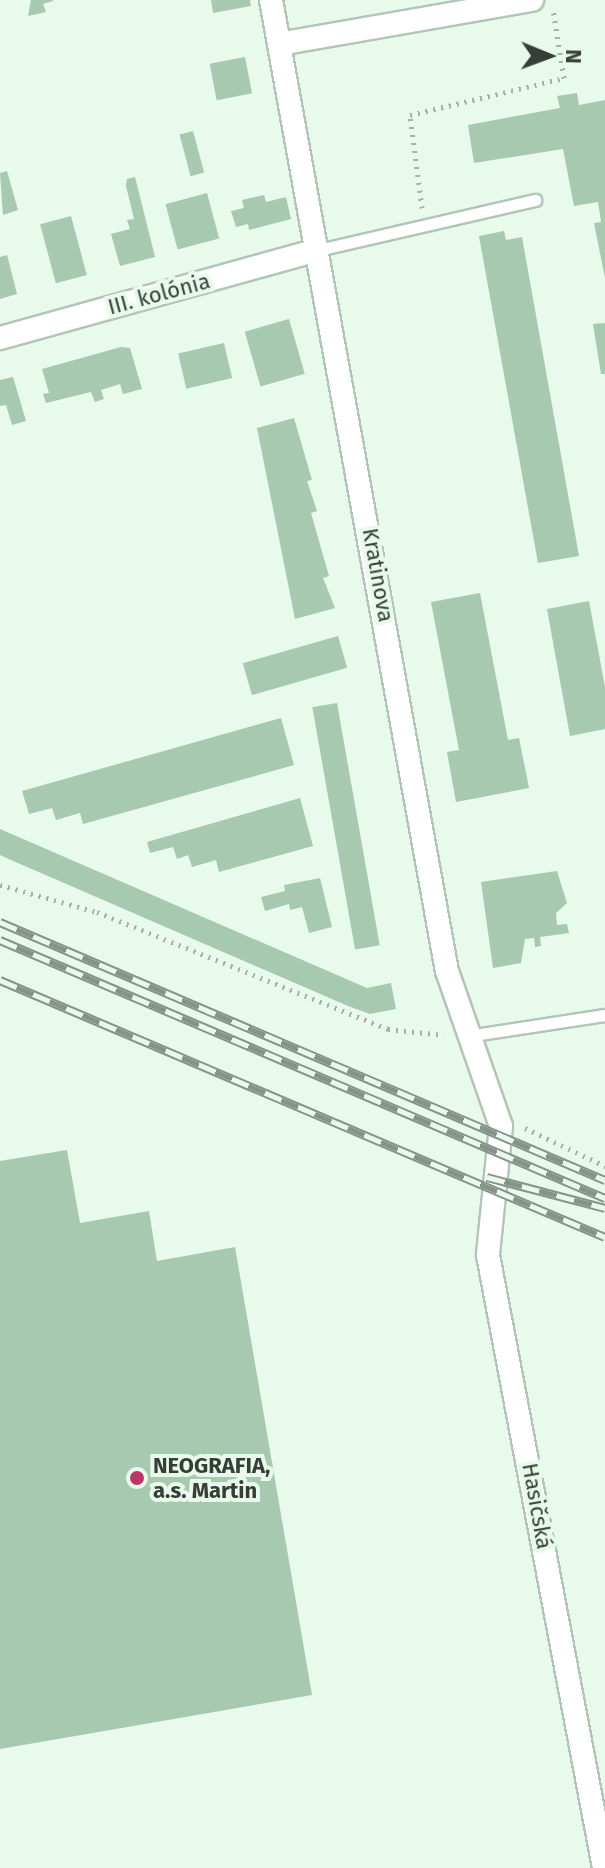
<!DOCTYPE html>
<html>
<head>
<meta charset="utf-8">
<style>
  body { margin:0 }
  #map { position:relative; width:605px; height:1868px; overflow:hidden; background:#e7faeb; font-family:"Fira Sans",sans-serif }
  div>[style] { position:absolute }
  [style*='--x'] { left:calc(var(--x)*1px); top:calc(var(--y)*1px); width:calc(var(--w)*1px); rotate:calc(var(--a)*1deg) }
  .building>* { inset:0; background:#a6c9af; transform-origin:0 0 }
  .path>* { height:5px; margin-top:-2.5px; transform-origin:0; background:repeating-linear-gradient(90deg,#a4b3a7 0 2px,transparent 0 8px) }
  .roads { filter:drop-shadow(2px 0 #b3c5b8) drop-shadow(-2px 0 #b3c5b8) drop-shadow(0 2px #b3c5b8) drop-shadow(0 -2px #b3c5b8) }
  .service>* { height:11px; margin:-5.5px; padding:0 5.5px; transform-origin:5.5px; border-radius:5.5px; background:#fff }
  .minor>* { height:22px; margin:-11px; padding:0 11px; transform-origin:11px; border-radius:11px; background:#fff }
  .rail>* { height:9px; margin-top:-4.5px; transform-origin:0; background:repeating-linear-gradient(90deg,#e7faeb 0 18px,#869389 0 36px); box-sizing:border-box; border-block:2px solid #869389 }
  .dots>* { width:22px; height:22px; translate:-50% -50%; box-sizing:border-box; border:4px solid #e7faeb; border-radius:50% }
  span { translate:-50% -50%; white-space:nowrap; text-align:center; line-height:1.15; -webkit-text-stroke:8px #e7faeb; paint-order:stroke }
  .street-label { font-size:22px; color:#373e38 }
  .poi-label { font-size:22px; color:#373e38; font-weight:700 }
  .left { translate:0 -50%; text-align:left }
  .north { position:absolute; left:509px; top:16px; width:80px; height:80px; -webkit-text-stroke:6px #e7faeb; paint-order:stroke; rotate:91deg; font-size:22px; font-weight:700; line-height:32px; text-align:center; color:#373e38 }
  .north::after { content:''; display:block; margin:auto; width:28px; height:36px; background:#373e38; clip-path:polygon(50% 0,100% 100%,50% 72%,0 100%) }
</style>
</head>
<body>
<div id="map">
  <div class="building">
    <i style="clip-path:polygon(31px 0,53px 0,53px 1px,43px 4px,46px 12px,28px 16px)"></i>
    <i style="clip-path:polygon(211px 0,250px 0,251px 6px,213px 13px)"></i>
    <i style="left:245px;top:57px;width:37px;height:36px;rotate:79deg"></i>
    <i style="clip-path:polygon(577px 93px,579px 105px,605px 100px,605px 278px,594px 223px,601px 222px,598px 202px,574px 206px,563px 149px,474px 163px,468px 125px,560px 108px,557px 96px)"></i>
    <i style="left:193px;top:131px;width:43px;height:14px;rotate:75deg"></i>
    <i style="clip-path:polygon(7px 171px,18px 210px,3px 215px,0 173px)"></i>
    <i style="clip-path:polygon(135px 177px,155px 257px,120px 266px,111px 234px,130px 229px,127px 220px,134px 219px,126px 186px,127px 179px)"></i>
    <i style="left:207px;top:193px;width:47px;height:43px;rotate:75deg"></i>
    <i style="clip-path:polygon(264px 195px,266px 202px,286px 197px,291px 219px,249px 230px,248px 224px,236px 227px,231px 211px,244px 208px,242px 200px)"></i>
    <i style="left:71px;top:216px;width:61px;height:32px;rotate:75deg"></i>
    <i style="clip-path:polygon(504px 231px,506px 240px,522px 237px,579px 556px,538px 563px,479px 236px)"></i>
    <i style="clip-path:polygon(7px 255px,17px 294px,0 299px,0 257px)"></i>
    <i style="left:289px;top:319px;width:57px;height:46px;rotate:74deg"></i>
    <i style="clip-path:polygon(605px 323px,605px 374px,601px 374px,593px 324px)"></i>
    <i style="left:224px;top:343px;width:36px;height:47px;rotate:77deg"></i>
    <i style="clip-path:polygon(121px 347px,130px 348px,142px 389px,123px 394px,120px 384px,101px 390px,104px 399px,95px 402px,91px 392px,46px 403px,43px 394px,49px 393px,42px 369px)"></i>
    <i style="clip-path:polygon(13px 377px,26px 421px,12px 425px,6px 405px,0 406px,0 380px)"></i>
    <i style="clip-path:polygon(294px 418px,312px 480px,307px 481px,317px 511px,311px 513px,329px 576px,323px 578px,335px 608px,295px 619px,257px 428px)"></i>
    <i style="clip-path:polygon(480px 593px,508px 740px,519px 738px,529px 788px,456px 802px,447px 752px,459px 750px,431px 602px)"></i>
    <i style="clip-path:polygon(589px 601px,605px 687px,605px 729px,570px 736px,547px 609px)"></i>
    <i style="left:338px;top:636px;width:33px;height:99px;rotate:74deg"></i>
    <i style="left:337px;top:703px;width:246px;height:25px;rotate:80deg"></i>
    <i style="clip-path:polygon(281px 718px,294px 765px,83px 824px,80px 813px,56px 820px,52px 808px,29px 814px,22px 791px)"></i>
    <i style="clip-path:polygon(300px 798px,313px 846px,219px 872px,216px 860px,192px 867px,188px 855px,177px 859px,173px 847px,150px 853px,147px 842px)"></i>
    <i style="clip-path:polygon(0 829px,367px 988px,391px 983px,396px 1009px,370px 1014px,348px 1006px,11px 860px,0 855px)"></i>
    <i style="clip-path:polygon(557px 871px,567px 903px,556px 913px,557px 925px,567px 924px,569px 933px,540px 937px,541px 946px,535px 947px,534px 938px,525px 939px,521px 963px,493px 968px,481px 882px)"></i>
    <i style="clip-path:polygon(320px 878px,332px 927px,309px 933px,302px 907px,290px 910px,289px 904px,265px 911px,261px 897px,285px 891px,284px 885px)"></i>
    <i style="clip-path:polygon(67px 1150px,80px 1223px,149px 1211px,157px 1261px,235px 1247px,312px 1695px,0 1749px,0 1161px)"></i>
  </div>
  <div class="path">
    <i style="--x:422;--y:208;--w:94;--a:-97.4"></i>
    <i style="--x:410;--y:115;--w:158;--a:-13.5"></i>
    <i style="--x:564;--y:78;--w:70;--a:-99.1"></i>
    <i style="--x:0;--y:885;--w:101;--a:15.6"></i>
    <i style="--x:97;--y:912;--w:314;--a:21.9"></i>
    <i style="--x:388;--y:1029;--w:56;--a:6.1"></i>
    <i style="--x:525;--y:1128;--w:89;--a:25.4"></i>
  </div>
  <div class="roads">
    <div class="service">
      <i style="--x:318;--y:250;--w:223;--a:-13"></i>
      <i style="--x:467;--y:1036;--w:140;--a:-8.7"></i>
    </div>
    <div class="minor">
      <i style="--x:271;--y:0;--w:987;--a:79.73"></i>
      <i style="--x:447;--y:971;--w:164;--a:70.8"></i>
      <i style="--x:501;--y:1126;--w:130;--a:95.8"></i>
      <i style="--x:488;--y:1255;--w:624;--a:79.28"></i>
      <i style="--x:279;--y:44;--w:257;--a:-9.9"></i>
      <i style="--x:0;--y:338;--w:330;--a:-15.5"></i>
    </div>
  </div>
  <div class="rail">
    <i style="--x:0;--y:922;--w:658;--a:23.1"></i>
    <i style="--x:0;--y:940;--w:658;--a:23.1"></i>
    <i style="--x:0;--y:980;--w:657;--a:23.02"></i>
    <i style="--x:487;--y:1177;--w:122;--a:14.7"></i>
  </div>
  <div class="dots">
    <i style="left:137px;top:1478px;background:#c03468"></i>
  </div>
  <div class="street-label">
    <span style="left:159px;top:294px;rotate:-15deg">III. kolónia</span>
    <span style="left:378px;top:575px;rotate:80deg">Kratinova</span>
    <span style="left:537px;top:1506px;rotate:80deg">Hasičská</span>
  </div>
  <div class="poi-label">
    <span class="left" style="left:153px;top:1478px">NEOGRAFIA,<br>a.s. Martin</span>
  </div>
  <div class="north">N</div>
</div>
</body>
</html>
